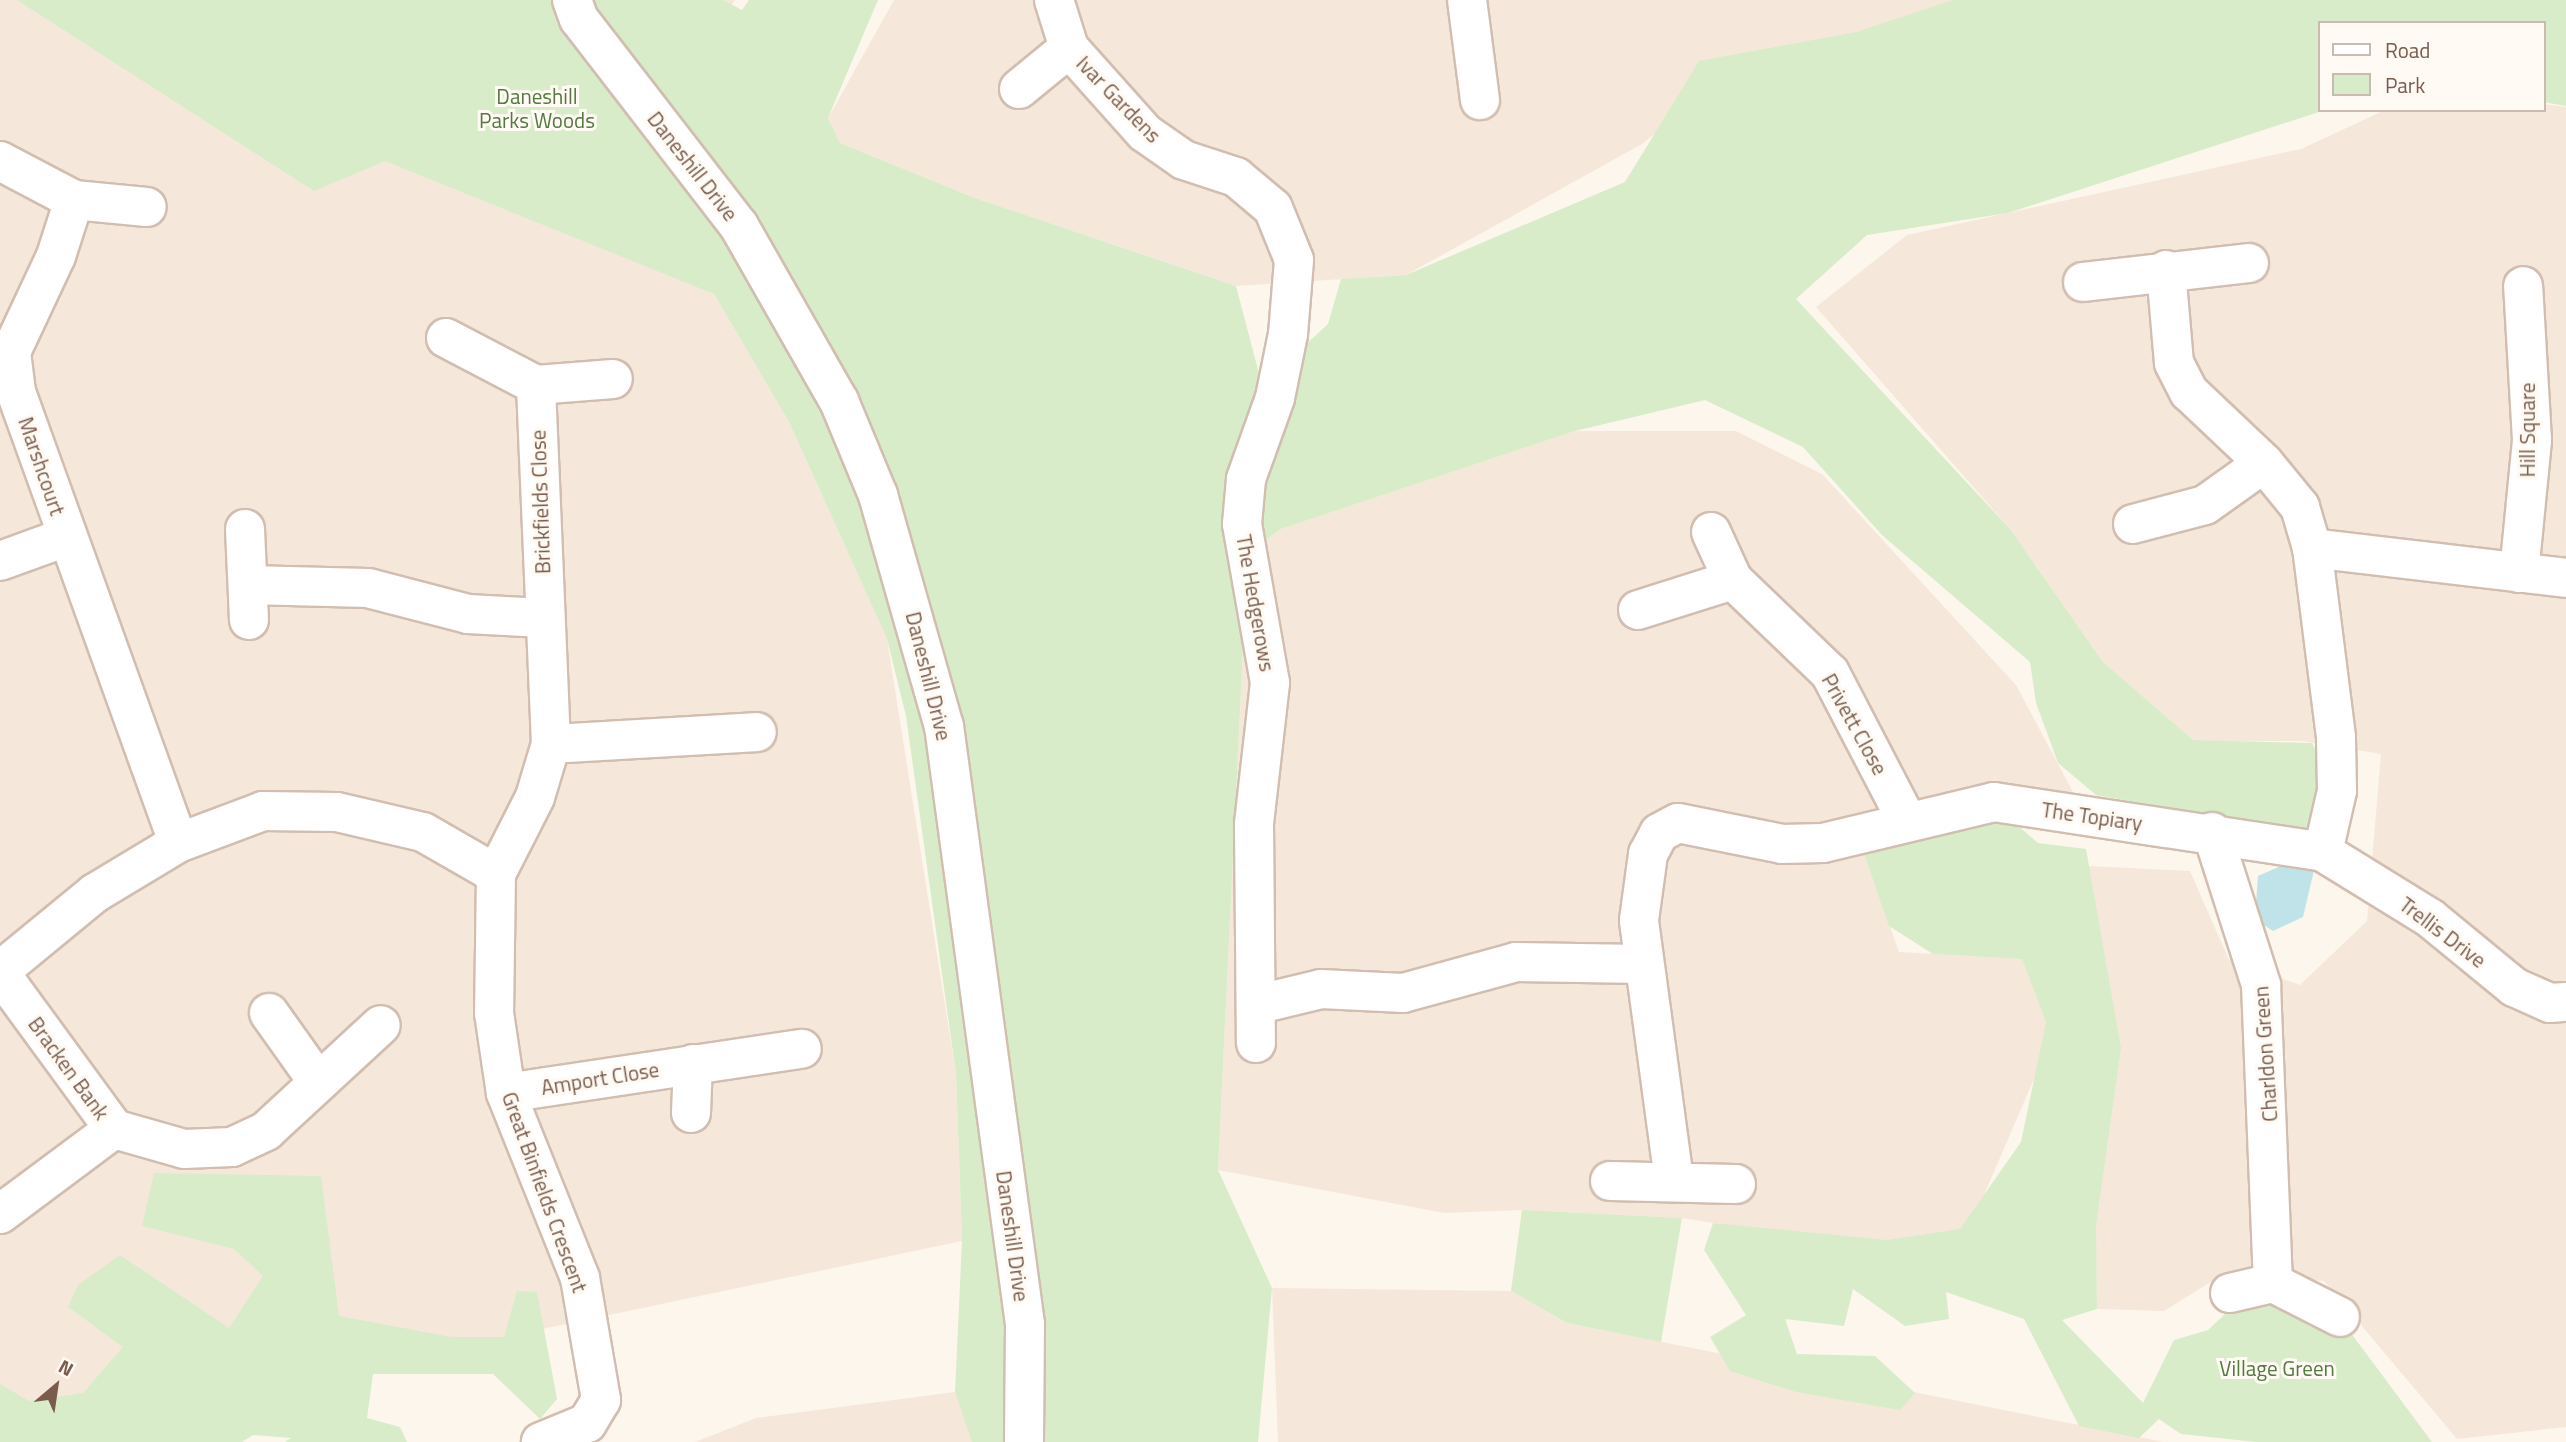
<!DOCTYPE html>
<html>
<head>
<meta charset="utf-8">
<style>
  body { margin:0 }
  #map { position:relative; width:2566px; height:1442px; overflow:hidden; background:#fdf6ec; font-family:"Titillium Web",sans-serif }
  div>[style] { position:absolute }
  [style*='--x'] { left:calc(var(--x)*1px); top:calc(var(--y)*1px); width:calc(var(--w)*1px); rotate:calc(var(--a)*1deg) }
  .residential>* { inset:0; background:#f5e8da }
  .green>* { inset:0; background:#d8ecc9 }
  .water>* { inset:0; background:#bfe3e8 }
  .roads { filter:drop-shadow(2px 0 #d1beb0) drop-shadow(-2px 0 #d1beb0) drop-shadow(0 2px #d1beb0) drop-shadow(0 -2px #d1beb0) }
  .minor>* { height:38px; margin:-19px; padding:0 19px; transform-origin:19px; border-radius:19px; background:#fff }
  span { translate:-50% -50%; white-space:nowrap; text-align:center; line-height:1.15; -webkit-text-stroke:6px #fffaf3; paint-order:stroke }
  .park-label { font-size:21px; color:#537a41 }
  .street-label { font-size:21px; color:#7a5c4d }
  .legend { position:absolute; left:2318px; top:21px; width:228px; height:91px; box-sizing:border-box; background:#fffaf3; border:2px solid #cabbb1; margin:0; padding:9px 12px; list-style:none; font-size:21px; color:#7a5c4d }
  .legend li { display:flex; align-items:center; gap:14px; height:35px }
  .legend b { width:35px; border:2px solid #cabbb1 }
  .north { position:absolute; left:21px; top:1351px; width:70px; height:70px; -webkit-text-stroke:5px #fffaf3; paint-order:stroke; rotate:29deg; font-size:19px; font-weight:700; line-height:28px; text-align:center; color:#7a5c4d }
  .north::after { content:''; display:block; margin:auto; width:24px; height:32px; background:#7a5c4d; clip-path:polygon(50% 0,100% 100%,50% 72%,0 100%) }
</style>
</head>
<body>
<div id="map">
  <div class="residential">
    <i style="clip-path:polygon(0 0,735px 0,634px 157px,789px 422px,887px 639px,956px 1074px,962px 1241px,505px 1337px,0 1426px)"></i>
    <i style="clip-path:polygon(894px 0,1998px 0,1754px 55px,1642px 144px,1406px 275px,1236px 286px,975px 198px,840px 143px,828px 118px)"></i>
    <i style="clip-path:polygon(2543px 104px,2566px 107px,2566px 1427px,2457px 1439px,2324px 1281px,2222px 1275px,2164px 1311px,2097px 1309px,2089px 866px,2190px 871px,2229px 960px,2300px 985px,2367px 921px,2381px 754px,2302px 741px,2194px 741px,2103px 662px,2010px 529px,1816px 307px,1907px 235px,2301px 149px,2385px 110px,2543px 110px)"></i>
    <i style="clip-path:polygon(1575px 431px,1736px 431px,1822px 474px,2016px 685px,2074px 794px,1991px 786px,1850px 814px,1899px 952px,2022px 959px,2052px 1037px,1956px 1260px,1681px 1218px,1522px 1210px,1444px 1213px,1218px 1170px,1243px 648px,1233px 563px,1281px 529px)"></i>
    <i style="clip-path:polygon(1272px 1288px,1511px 1291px,1567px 1323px,2164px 1442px,1278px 1442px)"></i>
    <i style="clip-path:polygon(955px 1392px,975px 1442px,695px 1442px,756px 1418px)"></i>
  </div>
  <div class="green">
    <i style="clip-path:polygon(17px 0,723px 0,742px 10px,749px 0,878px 0,828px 118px,840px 143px,975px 198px,1236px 286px,1262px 385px,1328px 324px,1341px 279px,1406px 275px,1625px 182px,1699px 61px,1856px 32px,1953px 0,2566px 0,2566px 106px,2543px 102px,2543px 23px,2319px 23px,2319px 110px,2325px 110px,2008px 213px,1867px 235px,1796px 299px,2010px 529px,2103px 662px,2193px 740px,2312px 743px,2337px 791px,2315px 833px,2096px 795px,2058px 763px,2036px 703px,2030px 662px,1882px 535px,1803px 447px,1705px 400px,1575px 431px,1281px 529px,1233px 563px,1243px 648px,1218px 1170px,1272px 1288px,1258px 1442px,972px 1442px,955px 1392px,962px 1241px,956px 1074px,906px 716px,887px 639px,789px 422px,714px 294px,385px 161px,314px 191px)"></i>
    <i style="clip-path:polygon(2005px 815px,2038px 843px,2086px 849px,2121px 1048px,2096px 1225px,2097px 1309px,2062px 1320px,2143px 1403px,2174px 1340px,2208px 1330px,2225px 1314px,2228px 1293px,2339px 1317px,2432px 1442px,2256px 1442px,2181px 1434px,2159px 1419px,2139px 1438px,2079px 1426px,2024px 1319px,1946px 1292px,1949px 1319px,1905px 1326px,1853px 1289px,1844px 1326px,1785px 1319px,1797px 1354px,1875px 1356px,1915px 1393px,1900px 1410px,1796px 1392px,1730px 1371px,1710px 1337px,1746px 1315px,1704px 1250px,1713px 1223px,1887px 1240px,1960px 1229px,2021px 1142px,2046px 1022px,2022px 959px,1933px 954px,1889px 926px,1853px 822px)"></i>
    <i style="clip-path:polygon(154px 1173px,321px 1176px,339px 1316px,452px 1337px,504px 1337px,517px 1291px,537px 1292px,557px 1399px,540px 1419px,493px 1374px,373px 1374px,367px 1418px,400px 1427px,407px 1442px,285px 1442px,291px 1438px,253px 1435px,242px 1442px,0 1442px,0 1384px,29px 1401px,83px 1393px,123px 1347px,68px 1307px,78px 1285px,120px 1255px,229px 1328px,263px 1276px,234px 1249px,142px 1226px)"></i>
    <i style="clip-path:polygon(1522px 1210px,1682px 1218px,1661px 1342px,1567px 1323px,1511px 1291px)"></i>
  </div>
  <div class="water">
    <i style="clip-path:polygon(2292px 861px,2315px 866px,2303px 917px,2273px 931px,2255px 919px,2258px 876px)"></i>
  </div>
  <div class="roads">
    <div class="minor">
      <i style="--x:572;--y:0;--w:20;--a:70"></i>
      <i style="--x:579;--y:19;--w:262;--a:52.3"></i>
      <i style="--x:739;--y:226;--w:202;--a:60.3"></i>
      <i style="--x:839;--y:401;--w:102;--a:67.5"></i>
      <i style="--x:878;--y:495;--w:240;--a:74.1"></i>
      <i style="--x:944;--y:726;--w:603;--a:82.29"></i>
      <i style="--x:1025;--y:1324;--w:118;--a:90.5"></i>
      <i style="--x:1054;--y:0;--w:50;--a:72.6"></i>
      <i style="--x:1069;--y:48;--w:114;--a:48.2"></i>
      <i style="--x:1145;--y:133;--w:47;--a:34.7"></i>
      <i style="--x:1184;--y:160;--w:55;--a:18.1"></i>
      <i style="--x:1236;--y:177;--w:48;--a:40"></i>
      <i style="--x:1273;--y:208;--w:56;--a:68"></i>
      <i style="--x:1294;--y:260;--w:74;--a:94.6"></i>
      <i style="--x:1288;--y:334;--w:65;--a:101.5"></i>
      <i style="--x:1275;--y:398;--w:86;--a:109.7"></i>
      <i style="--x:1246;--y:479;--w:45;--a:95.1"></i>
      <i style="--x:1242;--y:524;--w:161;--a:80"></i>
      <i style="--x:1270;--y:683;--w:142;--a:96.5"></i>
      <i style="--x:1254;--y:824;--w:219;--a:89.5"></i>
      <i style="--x:1467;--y:0;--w:101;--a:82.6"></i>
      <i style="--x:1019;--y:89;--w:65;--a:-39.4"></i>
      <i style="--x:0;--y:161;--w:84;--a:27.8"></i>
      <i style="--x:74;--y:200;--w:73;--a:5.5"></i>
      <i style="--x:74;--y:200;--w:59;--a:107.8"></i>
      <i style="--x:56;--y:256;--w:106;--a:115.1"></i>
      <i style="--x:11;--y:352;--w:40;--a:82.9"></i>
      <i style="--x:16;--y:392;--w:479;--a:70.2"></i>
      <i style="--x:2166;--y:270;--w:93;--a:85.1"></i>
      <i style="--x:2174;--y:363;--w:33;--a:63"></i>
      <i style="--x:2189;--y:392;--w:103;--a:43.4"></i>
      <i style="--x:2264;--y:463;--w:57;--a:50.7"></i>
      <i style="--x:2300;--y:507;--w:43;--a:73.7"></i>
      <i style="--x:2083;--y:282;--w:167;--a:-6.5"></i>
      <i style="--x:446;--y:338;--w:102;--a:27.6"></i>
      <i style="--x:536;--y:385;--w:77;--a:-4.5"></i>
      <i style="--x:2133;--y:524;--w:74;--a:-14.8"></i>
      <i style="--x:2205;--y:505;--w:72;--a:-35.4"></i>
      <i style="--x:245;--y:529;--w:91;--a:87.5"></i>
      <i style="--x:1711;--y:532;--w:53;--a:65.4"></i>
      <i style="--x:1733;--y:580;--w:134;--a:43.8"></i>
      <i style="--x:1830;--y:673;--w:165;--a:62.5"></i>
      <i style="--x:0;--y:561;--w:70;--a:-20"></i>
      <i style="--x:2519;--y:573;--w:134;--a:-84.4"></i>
      <i style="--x:2532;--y:440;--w:154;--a:-93.3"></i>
      <i style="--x:248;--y:585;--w:120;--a:1.4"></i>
      <i style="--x:368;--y:588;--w:103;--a:14.6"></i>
      <i style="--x:468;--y:614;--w:75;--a:3.1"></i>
      <i style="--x:1638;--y:610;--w:100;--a:-17.5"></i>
      <i style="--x:551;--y:744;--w:206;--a:-3.3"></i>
      <i style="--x:2212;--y:832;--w:161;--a:72.2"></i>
      <i style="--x:2261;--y:985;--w:298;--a:87.7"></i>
      <i style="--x:2323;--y:852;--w:126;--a:31.7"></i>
      <i style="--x:2430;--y:918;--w:109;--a:39.4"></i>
      <i style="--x:2514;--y:987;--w:39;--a:24"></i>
      <i style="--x:2550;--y:1003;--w:16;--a:-4"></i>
      <i style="--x:496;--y:874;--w:86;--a:-63.1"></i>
      <i style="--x:535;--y:797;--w:55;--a:-73.2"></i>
      <i style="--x:551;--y:744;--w:359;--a:-92.4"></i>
      <i style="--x:0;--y:971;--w:123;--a:-39.4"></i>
      <i style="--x:95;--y:893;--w:97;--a:-31.1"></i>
      <i style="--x:178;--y:843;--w:91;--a:-20.6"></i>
      <i style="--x:263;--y:811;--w:74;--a:0.8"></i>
      <i style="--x:337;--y:812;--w:88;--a:13.1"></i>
      <i style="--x:423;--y:832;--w:84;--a:29.9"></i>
      <i style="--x:496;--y:874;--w:139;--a:90.8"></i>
      <i style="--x:494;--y:1013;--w:81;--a:81.5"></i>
      <i style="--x:506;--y:1093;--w:199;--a:68.2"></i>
      <i style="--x:580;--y:1278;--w:124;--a:80.2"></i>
      <i style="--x:601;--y:1400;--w:27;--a:121"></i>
      <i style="--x:587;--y:1423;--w:50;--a:157.6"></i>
      <i style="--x:0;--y:973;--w:193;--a:53.8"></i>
      <i style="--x:1259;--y:1004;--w:64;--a:-13.6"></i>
      <i style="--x:1321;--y:989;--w:82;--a:2.8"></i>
      <i style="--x:1403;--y:993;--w:117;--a:-15.3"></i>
      <i style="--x:1516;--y:962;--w:126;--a:0.9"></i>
      <i style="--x:269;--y:1013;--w:85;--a:54.6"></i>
      <i style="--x:506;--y:1093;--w:299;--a:-8.5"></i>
      <i style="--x:691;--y:1113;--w:49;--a:-87.7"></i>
      <i style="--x:1674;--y:1180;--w:262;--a:-97.7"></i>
      <i style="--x:1639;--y:920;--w:67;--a:-82.2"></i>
      <i style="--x:1648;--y:854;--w:24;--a:-62"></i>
      <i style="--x:1659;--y:833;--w:21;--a:-28"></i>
      <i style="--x:1678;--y:823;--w:106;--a:11.4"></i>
      <i style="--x:1782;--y:844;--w:41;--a:-1.4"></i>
      <i style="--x:1823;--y:843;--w:176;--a:-13.5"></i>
      <i style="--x:1994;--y:802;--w:333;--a:8.6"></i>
      <i style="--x:2323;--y:852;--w:63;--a:-77.1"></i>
      <i style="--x:2337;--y:791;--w:54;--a:-91.1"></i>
      <i style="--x:2336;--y:737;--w:191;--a:-97.2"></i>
      <i style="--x:2312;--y:548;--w:256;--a:6.7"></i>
      <i style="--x:1610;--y:1181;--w:126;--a:1.4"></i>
      <i style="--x:0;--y:1214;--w:142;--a:-36.7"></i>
      <i style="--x:114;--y:1129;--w:73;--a:15.9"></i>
      <i style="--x:184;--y:1149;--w:48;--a:-2.4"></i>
      <i style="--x:232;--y:1147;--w:38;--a:-25"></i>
      <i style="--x:266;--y:1131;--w:156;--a:-42.7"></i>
      <i style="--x:2230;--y:1293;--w:44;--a:-13.1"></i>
      <i style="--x:2273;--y:1283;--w:75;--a:26.9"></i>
    </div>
  </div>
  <div class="park-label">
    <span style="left:537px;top:108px">Daneshill<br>Parks Woods</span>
    <span style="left:2277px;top:1368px">Village Green</span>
  </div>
  <div class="street-label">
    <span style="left:1119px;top:99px;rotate:46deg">Ivar Gardens</span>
    <span style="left:693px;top:166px;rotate:52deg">Daneshill Drive</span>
    <span style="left:2527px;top:430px;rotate:-90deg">Hill Square</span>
    <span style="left:42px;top:466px;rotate:71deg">Marshcourt</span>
    <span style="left:540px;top:502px;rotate:-92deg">Brickfields Close</span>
    <span style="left:1256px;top:603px;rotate:80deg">The Hedgerows</span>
    <span style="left:929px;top:676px;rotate:76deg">Daneshill Drive</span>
    <span style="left:1855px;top:724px;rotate:61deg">Privett Close</span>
    <span style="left:2092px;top:816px;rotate:8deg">The Topiary</span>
    <span style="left:2443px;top:932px;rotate:37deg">Trellis Drive</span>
    <span style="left:2265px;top:1054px;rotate:-94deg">Charldon Green</span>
    <span style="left:69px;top:1068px;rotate:54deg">Bracken Bank</span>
    <span style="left:600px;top:1078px;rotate:-9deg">Amport Close</span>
    <span style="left:545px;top:1192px;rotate:70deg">Great Binfields Crescent</span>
    <span style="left:1013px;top:1236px;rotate:82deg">Daneshill Drive</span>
  </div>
  <ul class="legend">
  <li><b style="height:9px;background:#fff"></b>Road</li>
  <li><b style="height:19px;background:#d8ecc9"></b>Park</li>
  </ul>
  <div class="north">N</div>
</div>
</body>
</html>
